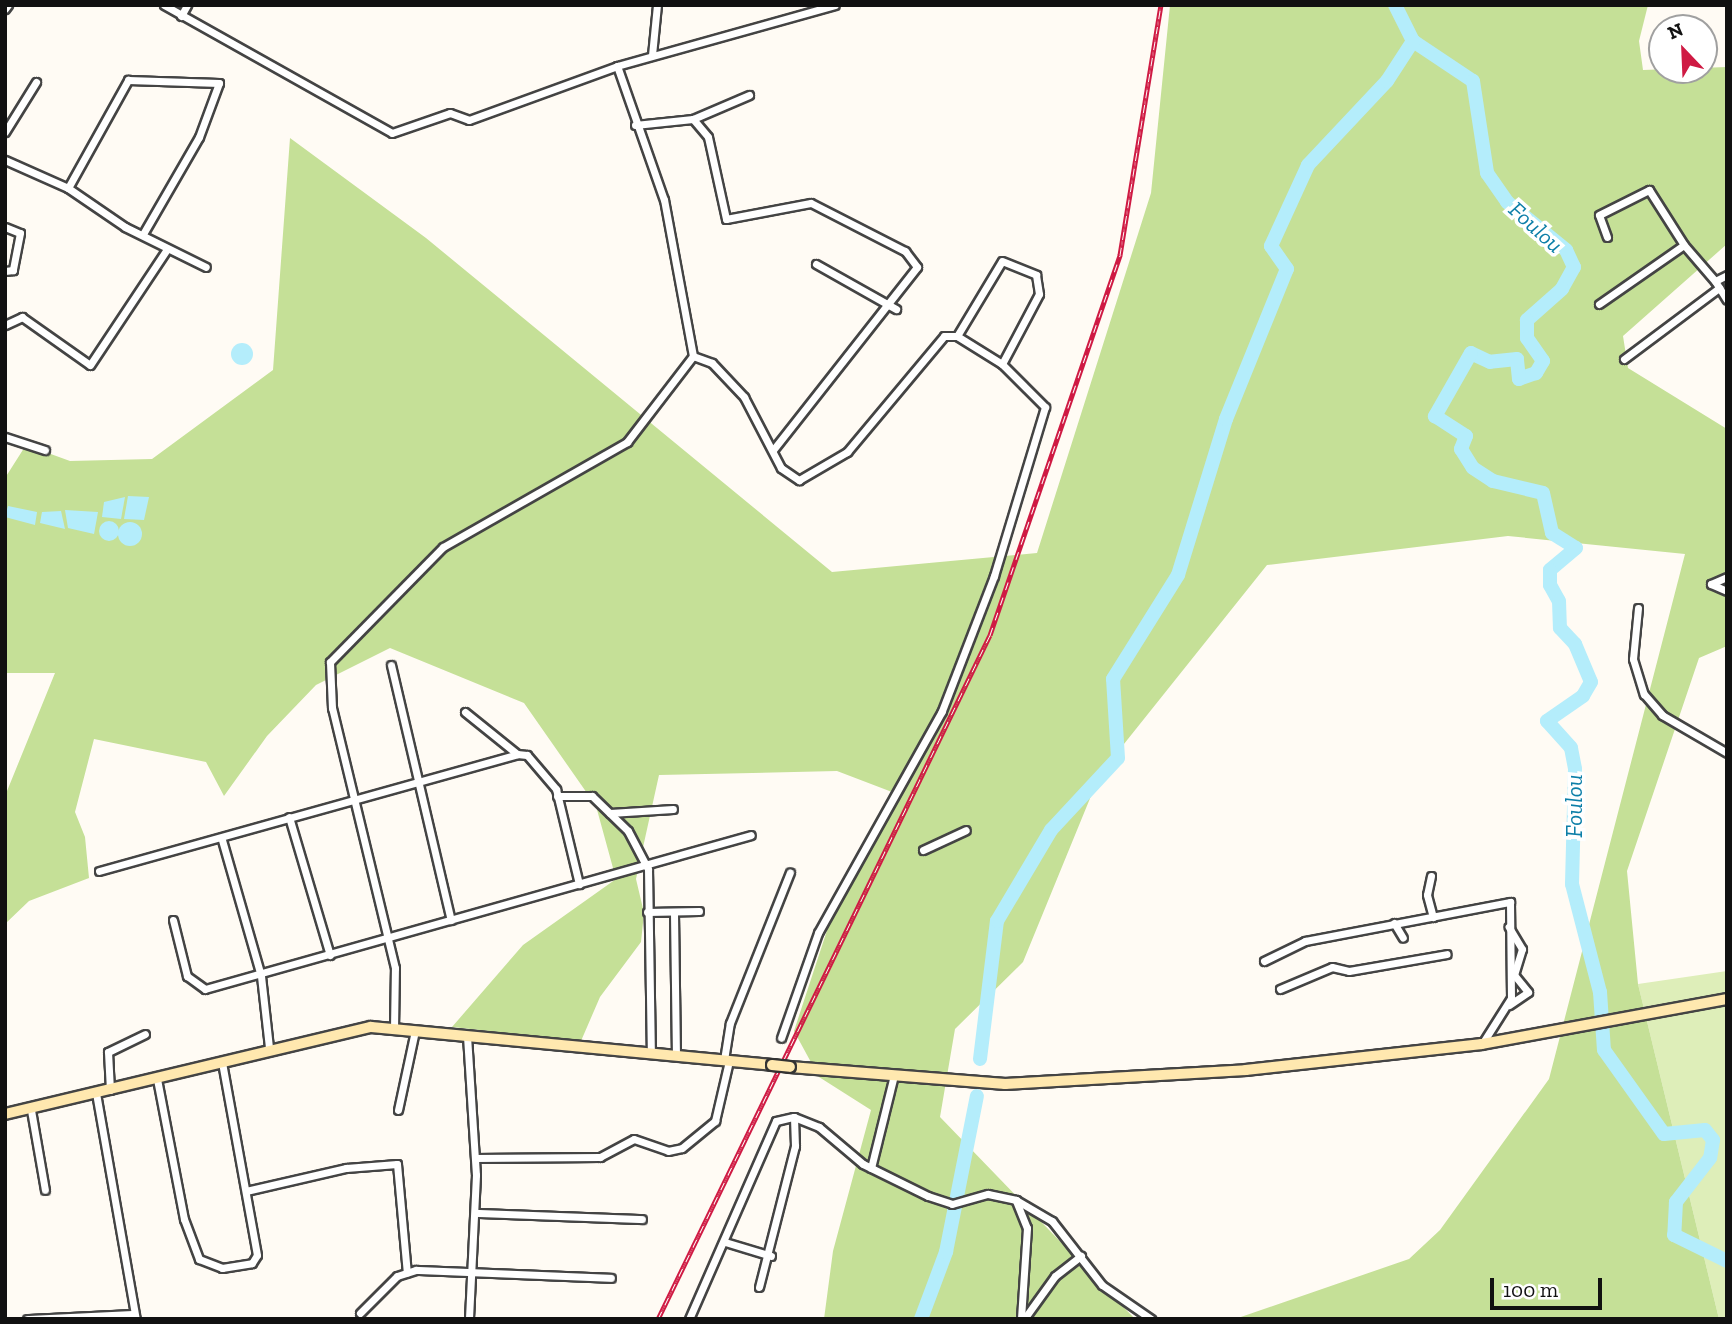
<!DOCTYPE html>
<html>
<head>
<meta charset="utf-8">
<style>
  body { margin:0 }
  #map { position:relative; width:1732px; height:1324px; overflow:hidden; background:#fffbf4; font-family:"Zilla Slab",serif }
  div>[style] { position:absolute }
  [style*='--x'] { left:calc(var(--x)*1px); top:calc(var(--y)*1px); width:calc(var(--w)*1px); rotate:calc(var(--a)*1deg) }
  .green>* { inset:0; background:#deeeb9 }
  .forest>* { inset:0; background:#c5e097 }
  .water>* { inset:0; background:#b4edfb }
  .round { border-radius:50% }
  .river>* { height:14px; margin:-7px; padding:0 7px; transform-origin:7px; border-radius:7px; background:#b4edfb }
  .roads { filter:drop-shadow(2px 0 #444) drop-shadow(-2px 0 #444) drop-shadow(0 2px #444) drop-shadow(0 -2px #444) }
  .street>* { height:7px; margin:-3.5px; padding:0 3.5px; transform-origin:3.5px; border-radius:3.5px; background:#fff }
  .secondary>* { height:10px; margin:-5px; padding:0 5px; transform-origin:5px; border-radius:5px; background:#ffe8af }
  .rail>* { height:5px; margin-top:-2.5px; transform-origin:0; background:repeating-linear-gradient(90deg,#fff 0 8px,#cf1a43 0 16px); box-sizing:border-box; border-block:2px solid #cf1a43 }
  .bridges { filter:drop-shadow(2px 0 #333) drop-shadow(-2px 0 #333) drop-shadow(0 2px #333) drop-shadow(0 -2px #333) }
  .secondary-bridge>* { height:10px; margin:-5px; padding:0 5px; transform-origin:5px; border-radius:5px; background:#ffe8af }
  span { translate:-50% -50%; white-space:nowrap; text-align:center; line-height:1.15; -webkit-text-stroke:7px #fff; paint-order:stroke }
  .water-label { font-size:23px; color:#0d7fa8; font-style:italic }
  .frame { position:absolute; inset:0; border:7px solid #111; pointer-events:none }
  .north { position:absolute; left:1648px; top:14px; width:70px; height:70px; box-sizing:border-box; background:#fff; border:2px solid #a0a0a0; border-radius:50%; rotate:337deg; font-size:19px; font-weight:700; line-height:28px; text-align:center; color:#111 }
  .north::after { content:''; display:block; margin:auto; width:24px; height:32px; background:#cf1a43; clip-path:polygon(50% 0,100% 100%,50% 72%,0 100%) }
  .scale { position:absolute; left:1490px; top:1278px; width:112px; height:32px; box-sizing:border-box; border:4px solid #111; border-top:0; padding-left:9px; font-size:21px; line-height:24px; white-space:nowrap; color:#111; -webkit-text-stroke:5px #fff; paint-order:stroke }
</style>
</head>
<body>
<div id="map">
  <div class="green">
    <i style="clip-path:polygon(1727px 971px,1727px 1319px,1719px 1319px,1638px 984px)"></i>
  </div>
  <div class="forest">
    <i style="clip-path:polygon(1170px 5px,1648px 5px,1639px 41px,1643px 70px,1727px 67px,1727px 244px,1623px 336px,1628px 368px,1727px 429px,1727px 646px,1699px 658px,1627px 871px,1638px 984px,1719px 1319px,1235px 1319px,1409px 1259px,1440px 1230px,1549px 1079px,1685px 554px,1508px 536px,1267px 565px,1100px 774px,1023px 962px,955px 1029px,940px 1117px,1135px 1319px,824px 1319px,833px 1251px,871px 1110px,819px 1077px,794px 1031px,836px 903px,892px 792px,837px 771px,659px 775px,636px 879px,644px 913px,641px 942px,600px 997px,581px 1041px,452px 1027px,523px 945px,616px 879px,596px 806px,524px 703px,390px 648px,316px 685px,267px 736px,224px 796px,206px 762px,94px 739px,75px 812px,85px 837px,89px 878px,29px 901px,5px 924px,5px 796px,55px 673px,5px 673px,5px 478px,26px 445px,70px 461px,152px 459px,273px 370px,290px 138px,426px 238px,832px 572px,1037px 553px,1151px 193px)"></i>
  </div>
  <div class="water">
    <i class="round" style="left:231px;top:343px;width:22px;height:22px"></i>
    <i style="clip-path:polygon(128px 496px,149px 497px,144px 520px,124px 519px)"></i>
    <i style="clip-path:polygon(125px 497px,121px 519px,102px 517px,104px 502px)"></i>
    <i style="clip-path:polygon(8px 506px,37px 512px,35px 525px,5px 517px)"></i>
    <i style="clip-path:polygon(65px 510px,98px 512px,94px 534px,68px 528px)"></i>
    <i style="clip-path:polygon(61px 511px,65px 529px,40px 523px,42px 512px)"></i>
    <i class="round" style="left:99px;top:521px;width:20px;height:20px"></i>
    <i class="round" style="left:118px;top:522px;width:24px;height:24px"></i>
  </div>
  <div class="river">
    <i style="--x:1395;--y:5;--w:40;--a:63.4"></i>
    <i style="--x:1413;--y:41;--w:72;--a:33.7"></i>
    <i style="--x:1473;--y:81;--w:93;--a:81.3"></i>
    <i style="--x:1487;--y:173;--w:35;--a:55"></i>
    <i style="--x:1507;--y:202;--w:76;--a:39.1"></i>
    <i style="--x:1566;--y:250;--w:19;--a:65"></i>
    <i style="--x:1574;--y:267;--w:25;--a:119"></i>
    <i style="--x:1562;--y:289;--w:47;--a:138.5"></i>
    <i style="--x:1527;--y:320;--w:18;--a:90"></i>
    <i style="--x:1527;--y:338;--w:28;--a:55"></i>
    <i style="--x:1543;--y:361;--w:14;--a:120"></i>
    <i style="--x:1536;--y:373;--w:18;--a:161"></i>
    <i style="--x:1519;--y:379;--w:20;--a:-96"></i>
    <i style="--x:1517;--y:359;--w:27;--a:174"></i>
    <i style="--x:1490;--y:362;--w:21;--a:-155"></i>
    <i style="--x:1471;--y:353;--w:73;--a:119.7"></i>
    <i style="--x:1435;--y:416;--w:37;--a:33"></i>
    <i style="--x:1466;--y:436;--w:14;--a:111"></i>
    <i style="--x:1461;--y:449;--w:22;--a:58"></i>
    <i style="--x:1473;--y:468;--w:24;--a:33"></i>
    <i style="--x:1493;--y:481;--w:51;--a:13.5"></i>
    <i style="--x:1543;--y:493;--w:41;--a:77.3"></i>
    <i style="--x:1552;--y:533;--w:28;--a:32"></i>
    <i style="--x:1576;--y:548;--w:34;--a:140"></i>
    <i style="--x:1550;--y:570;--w:15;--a:90"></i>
    <i style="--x:1550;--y:585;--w:18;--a:61"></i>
    <i style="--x:1559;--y:601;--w:27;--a:88"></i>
    <i style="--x:1560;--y:628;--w:22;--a:47"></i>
    <i style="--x:1575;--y:644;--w:41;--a:67.2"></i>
    <i style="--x:1591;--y:682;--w:16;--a:120"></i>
    <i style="--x:1583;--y:696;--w:44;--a:145.2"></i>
    <i style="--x:1547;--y:721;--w:36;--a:48"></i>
    <i style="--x:1571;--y:748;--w:21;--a:79"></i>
    <i style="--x:1575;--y:769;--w:115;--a:91.5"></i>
    <i style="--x:1572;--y:884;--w:112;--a:75.5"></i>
    <i style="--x:1600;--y:992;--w:58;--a:86.1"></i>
    <i style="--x:1604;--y:1050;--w:103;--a:54.5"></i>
    <i style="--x:1664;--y:1134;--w:41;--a:-5.6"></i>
    <i style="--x:1705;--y:1130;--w:13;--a:51"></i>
    <i style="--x:1713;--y:1140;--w:18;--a:99"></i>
    <i style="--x:1710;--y:1158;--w:56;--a:127.7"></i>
    <i style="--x:1676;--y:1202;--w:33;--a:93"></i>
    <i style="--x:1674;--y:1235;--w:59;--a:26.1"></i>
    <i style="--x:980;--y:1059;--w:139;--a:-83"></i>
    <i style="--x:997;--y:921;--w:106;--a:-59.3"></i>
    <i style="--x:1051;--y:830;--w:98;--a:-47.1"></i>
    <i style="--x:1118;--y:758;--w:79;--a:-93.6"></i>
    <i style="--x:1113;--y:679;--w:123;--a:-58"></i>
    <i style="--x:1178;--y:575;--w:163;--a:-72.9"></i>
    <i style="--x:1226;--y:419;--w:162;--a:-67.9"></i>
    <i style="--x:1287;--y:269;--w:28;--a:-125"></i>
    <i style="--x:1271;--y:246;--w:89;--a:-65.4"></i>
    <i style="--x:1308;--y:165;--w:115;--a:-46.8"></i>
    <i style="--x:1387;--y:81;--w:48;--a:-57"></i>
    <i style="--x:921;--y:1319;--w:72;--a:-69.5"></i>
    <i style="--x:946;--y:1252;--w:159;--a:-78.8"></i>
  </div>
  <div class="roads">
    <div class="street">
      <i style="--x:164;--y:5;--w:261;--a:29.3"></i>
      <i style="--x:392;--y:133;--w:61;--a:-19"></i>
      <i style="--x:450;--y:113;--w:20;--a:20"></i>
      <i style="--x:469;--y:120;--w:158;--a:-20"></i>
      <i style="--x:617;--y:66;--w:226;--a:-15.6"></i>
      <i style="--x:5;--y:9;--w:5;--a:-53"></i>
      <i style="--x:181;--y:16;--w:13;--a:-61"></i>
      <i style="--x:652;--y:55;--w:50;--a:-84.3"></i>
      <i style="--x:693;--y:119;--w:23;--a:50"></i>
      <i style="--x:708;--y:137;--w:84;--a:77.6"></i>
      <i style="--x:726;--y:219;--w:86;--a:-10.7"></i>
      <i style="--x:811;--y:203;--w:106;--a:27.1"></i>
      <i style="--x:905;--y:251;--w:20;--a:53"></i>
      <i style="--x:917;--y:267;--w:233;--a:128.2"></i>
      <i style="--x:635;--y:125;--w:58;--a:-5.9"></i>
      <i style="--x:693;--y:119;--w:61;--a:-23.2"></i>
      <i style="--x:5;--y:132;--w:59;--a:-58.2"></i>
      <i style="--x:5;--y:160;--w:69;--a:24"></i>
      <i style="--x:68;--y:188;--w:69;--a:34.4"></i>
      <i style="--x:125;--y:227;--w:90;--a:26.3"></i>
      <i style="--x:68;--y:188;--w:124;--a:-60.9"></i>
      <i style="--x:128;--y:80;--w:91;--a:1.9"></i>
      <i style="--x:219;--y:83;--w:58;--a:110.3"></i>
      <i style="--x:199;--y:137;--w:112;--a:120"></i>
      <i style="--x:5;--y:227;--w:16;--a:22"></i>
      <i style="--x:20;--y:233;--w:38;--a:101"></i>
      <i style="--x:13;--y:270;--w:8;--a:173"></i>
      <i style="--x:1607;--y:237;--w:23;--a:-110"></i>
      <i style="--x:1599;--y:215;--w:56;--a:-26.6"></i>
      <i style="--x:1649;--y:190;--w:65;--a:57.5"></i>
      <i style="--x:816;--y:264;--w:92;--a:29.4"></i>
      <i style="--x:1727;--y:275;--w:13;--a:153"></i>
      <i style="--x:1715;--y:281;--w:22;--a:58"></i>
      <i style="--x:1599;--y:304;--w:103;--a:-34.8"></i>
      <i style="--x:1684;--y:245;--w:48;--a:49.3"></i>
      <i style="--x:5;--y:325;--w:19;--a:-25"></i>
      <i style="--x:22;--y:317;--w:83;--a:35.2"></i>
      <i style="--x:90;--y:365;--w:139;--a:-56.4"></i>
      <i style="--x:957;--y:336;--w:87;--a:-59"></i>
      <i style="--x:1002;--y:261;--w:37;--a:22"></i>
      <i style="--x:1036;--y:275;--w:19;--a:81"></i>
      <i style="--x:1039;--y:294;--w:79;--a:117.9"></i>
      <i style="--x:693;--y:356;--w:20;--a:20"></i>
      <i style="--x:712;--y:363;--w:47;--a:46.7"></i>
      <i style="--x:744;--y:397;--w:80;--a:62.5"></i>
      <i style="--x:781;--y:468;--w:22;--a:34"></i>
      <i style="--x:799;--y:480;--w:56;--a:-30.3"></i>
      <i style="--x:847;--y:452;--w:151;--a:-50.1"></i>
      <i style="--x:944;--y:336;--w:13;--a:0"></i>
      <i style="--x:957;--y:336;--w:53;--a:31.9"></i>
      <i style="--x:1002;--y:364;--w:61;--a:45"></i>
      <i style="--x:1045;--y:407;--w:177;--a:106.8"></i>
      <i style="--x:994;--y:576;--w:145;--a:111.1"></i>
      <i style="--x:942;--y:711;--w:254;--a:119.2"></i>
      <i style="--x:818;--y:933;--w:111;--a:109.4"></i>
      <i style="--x:1624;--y:359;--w:119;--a:-36.8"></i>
      <i style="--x:5;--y:437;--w:42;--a:18"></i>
      <i style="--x:1711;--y:584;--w:17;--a:-24"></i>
      <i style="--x:1711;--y:584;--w:17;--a:24"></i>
      <i style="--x:1638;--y:608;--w:51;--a:95.6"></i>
      <i style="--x:1633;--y:659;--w:37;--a:73"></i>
      <i style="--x:1644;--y:694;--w:28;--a:49"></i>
      <i style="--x:1662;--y:715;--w:75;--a:30.3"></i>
      <i style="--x:391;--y:665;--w:262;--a:76.8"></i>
      <i style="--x:465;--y:712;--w:67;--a:38.9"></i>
      <i style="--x:557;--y:796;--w:35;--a:0"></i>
      <i style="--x:592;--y:796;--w:50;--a:44.2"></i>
      <i style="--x:628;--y:831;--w:43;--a:62.2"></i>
      <i style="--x:648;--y:869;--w:185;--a:89.1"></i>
      <i style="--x:610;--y:813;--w:63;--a:-3.6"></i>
      <i style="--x:289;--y:817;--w:144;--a:73.5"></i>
      <i style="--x:222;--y:840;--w:141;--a:74"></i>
      <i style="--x:261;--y:976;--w:71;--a:83.6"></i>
      <i style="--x:923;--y:850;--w:47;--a:-24.9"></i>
      <i style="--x:99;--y:871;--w:434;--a:-15.6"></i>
      <i style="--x:517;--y:754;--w:10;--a:6"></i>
      <i style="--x:527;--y:755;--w:45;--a:49.5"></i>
      <i style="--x:556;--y:789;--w:98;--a:76.4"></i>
      <i style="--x:1431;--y:876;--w:19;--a:102"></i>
      <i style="--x:1427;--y:895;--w:23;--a:75"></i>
      <i style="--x:647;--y:912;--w:52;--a:-1.1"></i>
      <i style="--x:674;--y:914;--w:141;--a:89.2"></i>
      <i style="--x:173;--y:920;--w:58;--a:76"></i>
      <i style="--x:187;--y:976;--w:22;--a:36"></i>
      <i style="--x:205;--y:989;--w:567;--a:-15.75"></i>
      <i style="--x:1394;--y:923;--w:17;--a:59"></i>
      <i style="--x:1264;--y:961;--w:46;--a:-26"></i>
      <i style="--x:1305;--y:941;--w:209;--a:-10.8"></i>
      <i style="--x:1510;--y:902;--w:96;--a:89.4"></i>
      <i style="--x:1511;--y:998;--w:54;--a:122.2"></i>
      <i style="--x:1280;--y:989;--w:56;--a:-22.9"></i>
      <i style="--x:1332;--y:967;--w:17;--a:13"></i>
      <i style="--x:1349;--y:971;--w:99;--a:-9.8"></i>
      <i style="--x:1509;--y:1005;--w:23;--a:-34"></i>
      <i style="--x:1528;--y:992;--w:22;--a:-129"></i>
      <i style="--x:1514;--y:975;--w:27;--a:-73"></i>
      <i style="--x:1522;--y:949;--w:26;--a:-121"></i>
      <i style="--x:394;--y:1029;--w:61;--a:-89.1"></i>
      <i style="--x:395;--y:968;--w:268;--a:-103.6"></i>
      <i style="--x:332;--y:708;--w:46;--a:-92.5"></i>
      <i style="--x:330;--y:662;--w:161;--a:-45.5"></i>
      <i style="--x:443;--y:547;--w:212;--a:-29.7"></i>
      <i style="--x:627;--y:442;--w:108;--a:-52.5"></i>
      <i style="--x:693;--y:356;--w:159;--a:-100.5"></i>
      <i style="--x:664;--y:200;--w:142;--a:-109.3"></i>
      <i style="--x:467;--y:1036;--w:139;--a:86.3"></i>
      <i style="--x:476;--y:1175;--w:144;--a:92.8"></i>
      <i style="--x:724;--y:1060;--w:37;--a:-81"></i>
      <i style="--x:730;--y:1023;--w:162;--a:-68.3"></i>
      <i style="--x:157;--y:1079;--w:143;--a:79.1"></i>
      <i style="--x:184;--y:1219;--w:43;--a:69.4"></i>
      <i style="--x:199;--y:1259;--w:25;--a:21"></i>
      <i style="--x:222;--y:1268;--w:30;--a:-9"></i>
      <i style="--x:252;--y:1263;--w:9;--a:-58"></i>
      <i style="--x:257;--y:1255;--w:196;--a:-100.3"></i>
      <i style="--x:110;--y:1090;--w:38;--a:-93"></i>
      <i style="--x:108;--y:1052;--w:41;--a:-25.9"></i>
      <i style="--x:96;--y:1093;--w:230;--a:80"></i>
      <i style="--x:31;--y:1110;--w:81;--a:80.1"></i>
      <i style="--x:398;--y:1110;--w:81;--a:-77.9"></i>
      <i style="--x:475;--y:1158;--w:125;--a:-0.5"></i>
      <i style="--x:600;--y:1157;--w:38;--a:-28"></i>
      <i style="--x:634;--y:1139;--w:36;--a:19"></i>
      <i style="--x:668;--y:1151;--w:14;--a:-12"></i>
      <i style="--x:682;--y:1148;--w:43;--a:-39.3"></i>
      <i style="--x:715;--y:1121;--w:62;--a:-76.9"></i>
      <i style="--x:871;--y:1168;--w:96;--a:-76.1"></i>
      <i style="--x:246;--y:1191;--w:103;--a:-13"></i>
      <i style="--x:346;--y:1168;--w:51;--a:-4.5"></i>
      <i style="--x:397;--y:1164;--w:109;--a:84.8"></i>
      <i style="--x:1016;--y:1201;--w:29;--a:68"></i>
      <i style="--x:1027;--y:1228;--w:91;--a:93.8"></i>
      <i style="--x:476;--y:1213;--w:166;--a:2.1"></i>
      <i style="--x:725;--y:1242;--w:48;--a:16.9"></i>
      <i style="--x:759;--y:1287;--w:146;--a:-75.7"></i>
      <i style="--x:795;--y:1146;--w:29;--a:-92"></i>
      <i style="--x:360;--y:1313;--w:52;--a:-45"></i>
      <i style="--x:397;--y:1276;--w:20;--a:-18"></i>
      <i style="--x:416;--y:1270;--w:195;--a:2.3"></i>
      <i style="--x:27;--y:1319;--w:107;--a:-2.7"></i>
      <i style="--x:689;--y:1319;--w:216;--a:-66.3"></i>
      <i style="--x:776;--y:1121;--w:18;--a:-13"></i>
      <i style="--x:794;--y:1117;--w:27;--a:22"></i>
      <i style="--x:819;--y:1127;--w:57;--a:40.1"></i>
      <i style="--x:863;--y:1164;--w:72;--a:26.2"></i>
      <i style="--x:928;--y:1196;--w:25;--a:18"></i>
      <i style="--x:952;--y:1204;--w:37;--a:-16"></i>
      <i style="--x:988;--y:1194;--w:29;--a:12"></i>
      <i style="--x:1016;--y:1200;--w:42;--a:30.3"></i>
      <i style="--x:1052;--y:1221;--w:81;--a:52"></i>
      <i style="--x:1102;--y:1285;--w:60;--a:34.8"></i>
      <i style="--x:1024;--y:1319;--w:53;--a:-54.2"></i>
      <i style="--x:1055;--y:1276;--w:33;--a:-38"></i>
    </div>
    <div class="secondary">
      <i style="--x:790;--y:1067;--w:216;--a:4.5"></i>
      <i style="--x:1005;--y:1084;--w:241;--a:-3.3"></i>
      <i style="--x:1246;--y:1070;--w:237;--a:-6.3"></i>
      <i style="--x:1482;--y:1044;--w:249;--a:-10.4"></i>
      <i style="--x:5;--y:1114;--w:376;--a:-13.4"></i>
      <i style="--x:371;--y:1027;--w:403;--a:5.4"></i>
    </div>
  </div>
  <div class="rail">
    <i style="--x:658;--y:1319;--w:760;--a:-64.11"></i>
    <i style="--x:990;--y:635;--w:402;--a:-71.1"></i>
    <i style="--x:1120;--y:255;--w:253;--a:-80.7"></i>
  </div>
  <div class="bridges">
    <div class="secondary-bridge">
      <i style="--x:772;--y:1065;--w:18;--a:6"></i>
    </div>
  </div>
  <div class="water-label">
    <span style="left:1536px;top:227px;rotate:42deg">Foulou</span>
    <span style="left:1574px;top:806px;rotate:-90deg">Foulou</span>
  </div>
  <div class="frame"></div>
  <div class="north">N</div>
  <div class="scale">100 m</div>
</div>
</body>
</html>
